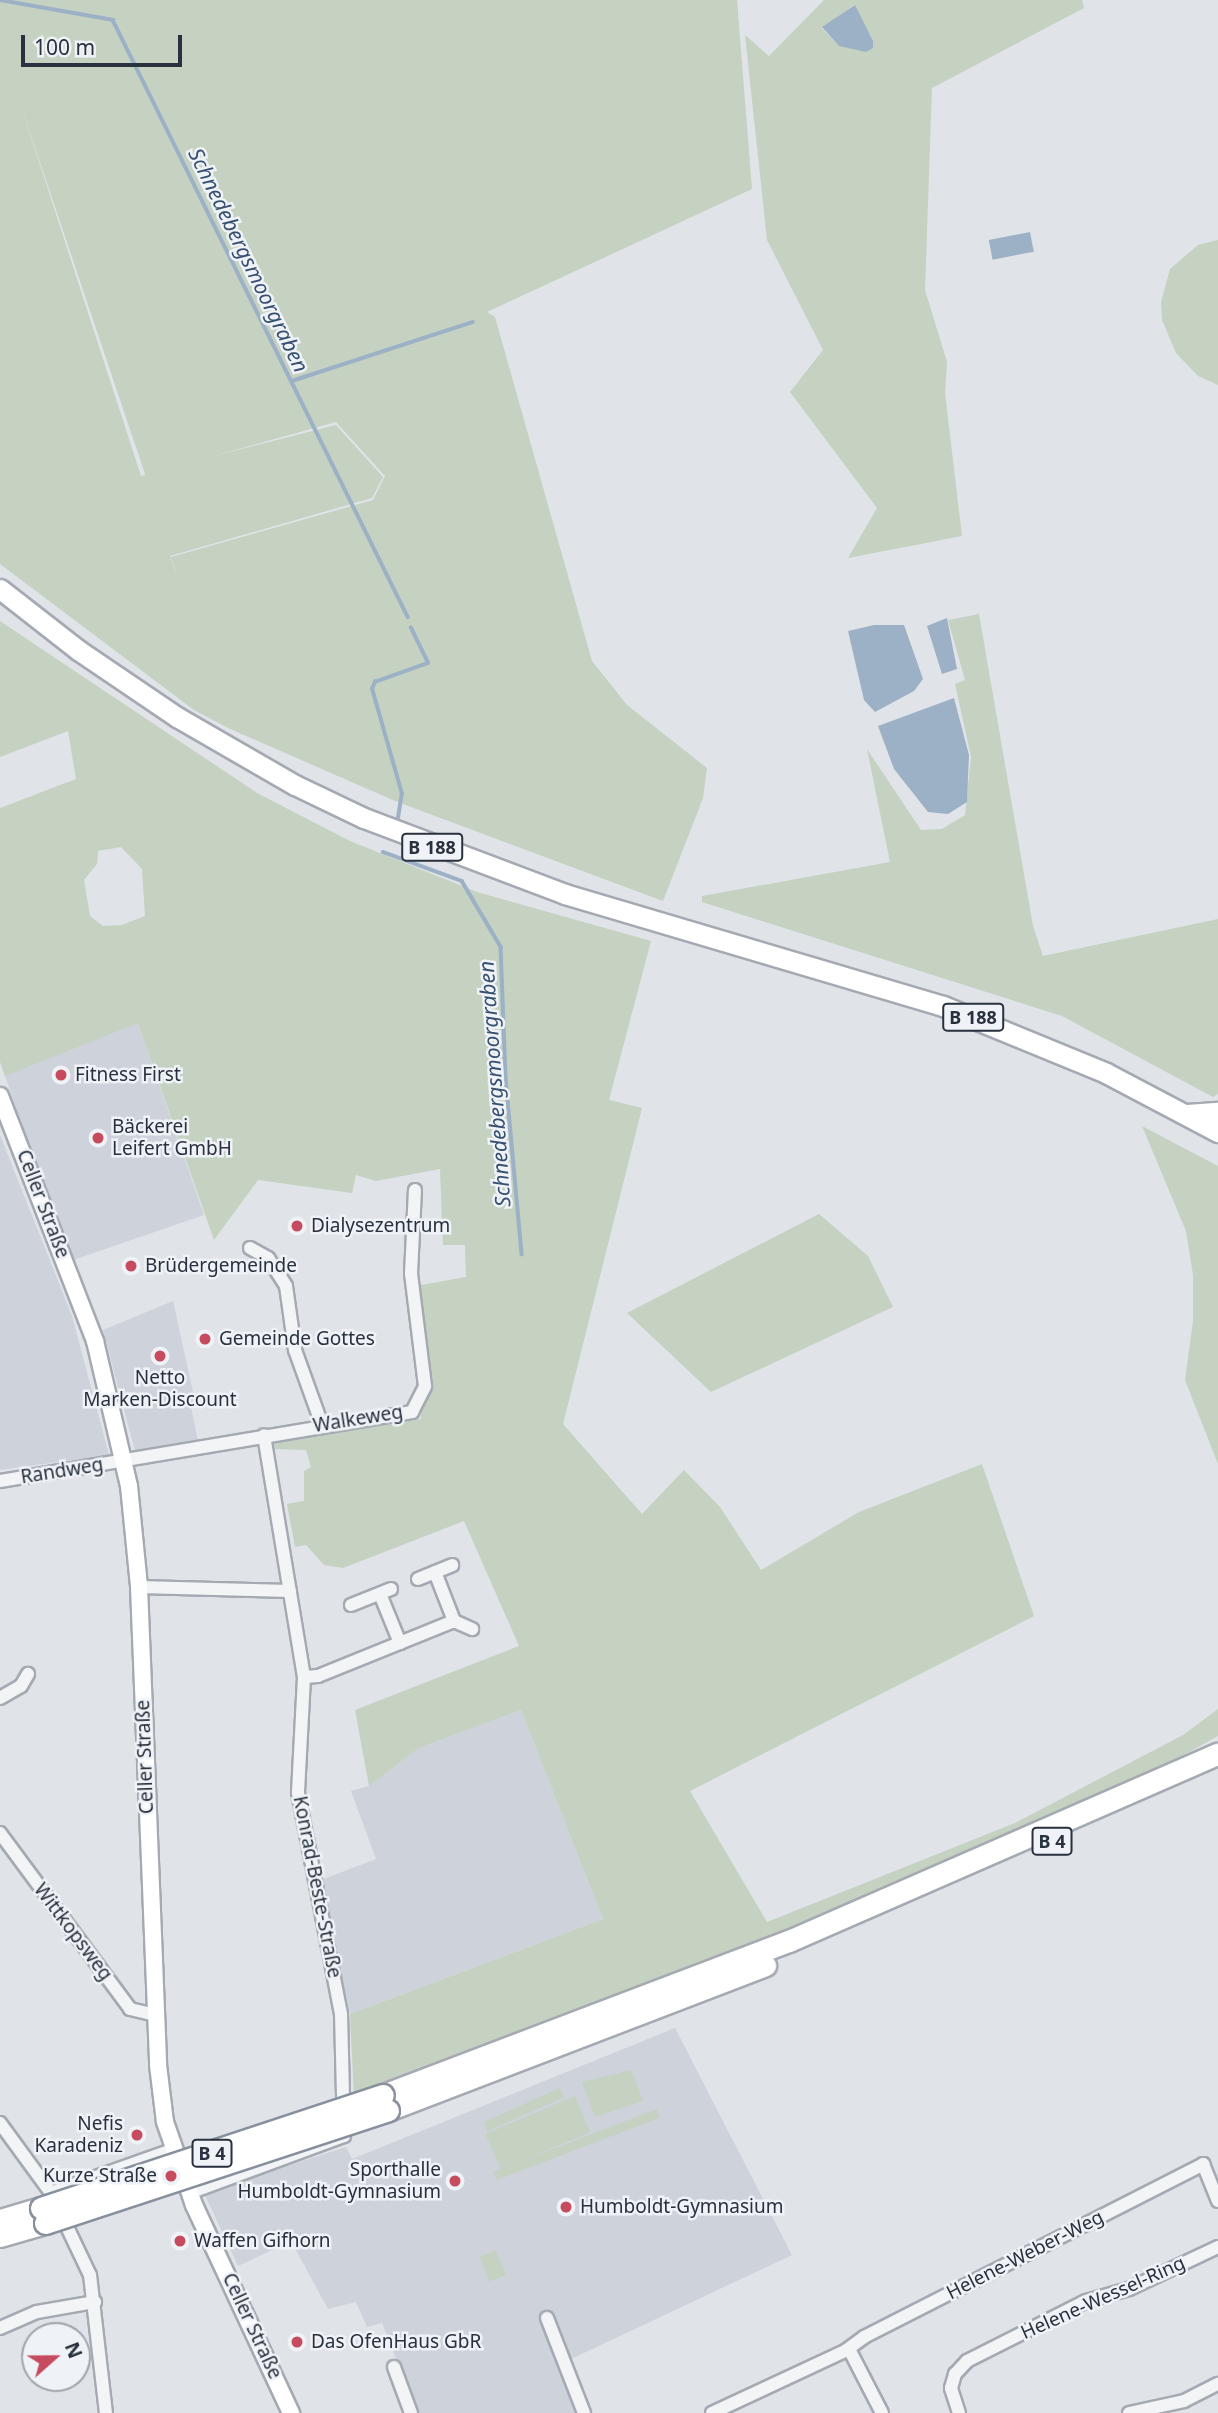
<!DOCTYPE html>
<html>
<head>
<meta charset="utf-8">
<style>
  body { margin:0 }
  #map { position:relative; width:1218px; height:2413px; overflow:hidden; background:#e0e3e8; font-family:"Noto Sans",sans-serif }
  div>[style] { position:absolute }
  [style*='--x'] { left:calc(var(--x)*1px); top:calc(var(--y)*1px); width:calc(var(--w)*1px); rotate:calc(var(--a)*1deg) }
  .built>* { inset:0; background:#ced2da; transform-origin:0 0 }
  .green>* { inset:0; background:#c5d1c1; transform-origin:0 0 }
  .water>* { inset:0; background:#9cb1c6; transform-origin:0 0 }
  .stream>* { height:3.5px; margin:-1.75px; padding:0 1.75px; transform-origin:1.75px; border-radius:1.75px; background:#9cb1c6 }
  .roads { filter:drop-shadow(2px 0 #a5aab2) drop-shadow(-2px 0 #a5aab2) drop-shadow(0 2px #a5aab2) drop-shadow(0 -2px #a5aab2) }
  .street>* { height:12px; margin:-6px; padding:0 6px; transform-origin:6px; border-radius:6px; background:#f2f4f6 }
  .secondary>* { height:16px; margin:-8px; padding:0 8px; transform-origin:8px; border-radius:8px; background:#fff }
  .primary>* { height:19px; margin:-9.5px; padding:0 9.5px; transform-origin:9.5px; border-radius:9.5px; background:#fff }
  .highway>* { height:21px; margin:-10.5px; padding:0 10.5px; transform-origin:10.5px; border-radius:10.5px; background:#fff }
  .bridges { filter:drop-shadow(2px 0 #88909e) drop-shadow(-2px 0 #88909e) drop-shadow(0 2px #88909e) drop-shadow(0 -2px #88909e) }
  .highway-bridge>* { height:21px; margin:-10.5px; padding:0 10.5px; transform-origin:10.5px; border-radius:10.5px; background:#fff }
  .dots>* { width:19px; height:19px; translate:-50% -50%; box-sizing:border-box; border:4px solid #eff2f6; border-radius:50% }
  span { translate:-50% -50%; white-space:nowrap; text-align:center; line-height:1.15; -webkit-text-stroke:5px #eff2f6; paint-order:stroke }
  .shield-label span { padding:2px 5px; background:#eff2f6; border:2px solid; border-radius:5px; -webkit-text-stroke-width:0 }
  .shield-label { font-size:18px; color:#29313e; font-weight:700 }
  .poi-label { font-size:19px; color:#29313e }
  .left { translate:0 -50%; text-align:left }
  .right { translate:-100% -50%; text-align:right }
  .street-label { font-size:19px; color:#29313e }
  .water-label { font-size:21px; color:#365070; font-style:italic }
  .north { position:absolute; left:21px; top:2322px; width:70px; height:70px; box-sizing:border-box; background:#eff2f6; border:2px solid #a0a5ac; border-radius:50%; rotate:69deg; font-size:19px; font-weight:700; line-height:28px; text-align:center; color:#29313e }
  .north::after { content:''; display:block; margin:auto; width:24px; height:32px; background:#c64b5e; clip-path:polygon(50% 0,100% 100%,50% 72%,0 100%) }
  .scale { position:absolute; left:21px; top:35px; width:161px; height:32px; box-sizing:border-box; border:4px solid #29313e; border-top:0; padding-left:9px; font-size:21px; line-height:24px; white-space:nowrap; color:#29313e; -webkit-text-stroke:5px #eff2f6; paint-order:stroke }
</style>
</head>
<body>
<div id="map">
  <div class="built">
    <i style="left:138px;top:1023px;width:203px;height:143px;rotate:71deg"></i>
    <i style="clip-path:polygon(0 1135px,72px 1316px,109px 1455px,0 1470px)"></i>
    <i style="clip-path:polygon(173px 1301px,195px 1401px,190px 1402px,198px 1441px,135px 1451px,103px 1330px)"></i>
    <i style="clip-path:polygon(521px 1710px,603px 1919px,350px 2014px,321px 1880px,376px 1859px,351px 1791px,369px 1786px,419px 1748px)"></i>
    <i style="clip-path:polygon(675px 2028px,792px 2255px,569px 2360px,590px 2413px,417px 2413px,382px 2323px,367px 2327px,356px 2302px,328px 2309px,291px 2241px,238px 2266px,204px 2193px,346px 2147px,352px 2159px)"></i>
  </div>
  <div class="green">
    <i style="clip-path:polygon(evenodd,0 0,737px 0,752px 189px,487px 312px,495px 317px,592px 661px,627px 705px,707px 768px,703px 798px,663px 901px,395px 801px,228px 728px,194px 710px,0 564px,0 0,20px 103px,145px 474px,145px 475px,141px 476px,20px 103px,0 0,336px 422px,385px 476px,373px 500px,171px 557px,179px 581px,170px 556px,372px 498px,383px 477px,336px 425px,206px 458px,336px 422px)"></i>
    <i style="clip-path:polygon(evenodd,824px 0,1082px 0,1084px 8px,932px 88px,925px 290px,947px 362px,945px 393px,962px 536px,848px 558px,877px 508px,790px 392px,823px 350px,767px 240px,745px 35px,769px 56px,824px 0,854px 5px,873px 41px,839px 46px,822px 28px,854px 5px)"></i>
    <i style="clip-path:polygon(1218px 240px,1218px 385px,1198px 376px,1176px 353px,1162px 320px,1161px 302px,1170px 269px,1198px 245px)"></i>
    <i style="clip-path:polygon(979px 614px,1033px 926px,1043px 956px,1218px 919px,1218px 1094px,1213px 1097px,1062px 1016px,702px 902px,702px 896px,890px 862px,867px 749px,921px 830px,942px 829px,965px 815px,971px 757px,955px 684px,965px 680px,948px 620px)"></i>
    <i style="clip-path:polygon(evenodd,0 621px,257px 793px,350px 841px,477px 892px,651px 941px,609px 1100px,642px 1108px,563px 1424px,642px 1514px,684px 1470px,720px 1507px,761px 1570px,859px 1512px,982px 1464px,1034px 1616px,690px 1791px,767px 1922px,1015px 1823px,1183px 1735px,1218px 1709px,1218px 1736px,1115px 1793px,1030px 1831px,658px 1984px,354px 2098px,350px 2014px,603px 1919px,521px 1710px,419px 1748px,369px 1786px,355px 1710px,519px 1646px,464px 1521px,343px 1568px,324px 1565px,306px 1545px,295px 1547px,287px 1504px,304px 1501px,304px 1471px,311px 1467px,306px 1450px,275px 1449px,273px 1440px,421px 1419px,415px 1286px,466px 1277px,465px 1245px,443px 1245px,440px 1169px,376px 1181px,356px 1175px,352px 1193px,258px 1180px,214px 1240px,138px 1023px,5px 1076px,0 1062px,0 808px,76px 779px,68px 731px,0 757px,0 621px,121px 847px,142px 869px,145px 916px,122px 925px,103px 926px,90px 916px,84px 880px,97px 864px,98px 851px,121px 847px)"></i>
    <i style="clip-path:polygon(1142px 1126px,1218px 1166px,1218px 1464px,1185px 1380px,1193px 1321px,1193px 1275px,1186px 1231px)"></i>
    <i style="clip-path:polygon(819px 1214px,868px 1256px,893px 1307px,711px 1392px,627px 1313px)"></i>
    <i style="clip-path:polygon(631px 2070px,643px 2101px,595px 2117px,582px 2082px)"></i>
    <i style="left:560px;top:2088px;width:10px;height:84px;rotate:66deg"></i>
    <i style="left:575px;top:2096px;width:39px;height:97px;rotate:67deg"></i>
    <i style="left:657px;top:2109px;width:9px;height:175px;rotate:69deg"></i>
    <i style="left:496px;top:2250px;width:27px;height:18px;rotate:68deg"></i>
  </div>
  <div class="water">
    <i style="clip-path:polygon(855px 5px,873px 41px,873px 48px,866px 52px,839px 46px,822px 27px)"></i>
    <i style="left:1030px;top:232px;width:20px;height:42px;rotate:79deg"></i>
    <i style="clip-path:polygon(947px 618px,957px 669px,942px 674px,927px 626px)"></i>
    <i style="clip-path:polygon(874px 625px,904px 625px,923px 679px,914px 691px,875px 712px,864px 700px,848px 631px)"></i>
    <i style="clip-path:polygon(954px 698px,969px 755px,967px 802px,948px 814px,928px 812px,894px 769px,878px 726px)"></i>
  </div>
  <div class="stream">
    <i style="--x:0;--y:0;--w:115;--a:10"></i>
    <i style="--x:113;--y:20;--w:666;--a:63.7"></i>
    <i style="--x:292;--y:381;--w:190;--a:-18.1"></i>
    <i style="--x:398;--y:818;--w:24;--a:-81"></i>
    <i style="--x:402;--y:794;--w:109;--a:-105.9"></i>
    <i style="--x:372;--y:689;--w:8;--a:-67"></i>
    <i style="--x:375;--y:682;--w:56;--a:-19.7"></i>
    <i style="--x:428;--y:663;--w:39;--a:-116"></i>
    <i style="--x:383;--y:852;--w:84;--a:20.2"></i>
    <i style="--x:462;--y:881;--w:77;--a:59.4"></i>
    <i style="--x:501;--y:947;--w:131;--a:87.8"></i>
    <i style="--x:506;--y:1078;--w:177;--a:84.8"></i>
  </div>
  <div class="roads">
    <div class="street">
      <i style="--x:250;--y:1248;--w:21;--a:29"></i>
      <i style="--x:268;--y:1258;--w:33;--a:57"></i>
      <i style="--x:286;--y:1286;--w:65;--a:82"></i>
      <i style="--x:295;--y:1350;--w:80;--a:70.2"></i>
      <i style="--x:0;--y:1481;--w:418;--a:-9.5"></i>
      <i style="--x:412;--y:1412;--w:29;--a:-63"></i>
      <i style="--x:425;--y:1386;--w:113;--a:-97.1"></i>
      <i style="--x:411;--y:1274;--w:84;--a:-87.3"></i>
      <i style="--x:435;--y:1572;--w:53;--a:68.8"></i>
      <i style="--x:454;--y:1621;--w:20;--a:24"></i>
      <i style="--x:418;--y:1579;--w:37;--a:-22"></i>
      <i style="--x:139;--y:1587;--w:151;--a:1.5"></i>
      <i style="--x:380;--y:1594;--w:53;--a:67.8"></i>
      <i style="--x:351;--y:1605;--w:43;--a:-21.8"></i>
      <i style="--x:304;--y:1677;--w:14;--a:-4"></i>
      <i style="--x:318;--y:1676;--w:147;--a:-22"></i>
      <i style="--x:0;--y:1698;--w:24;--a:-30"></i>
      <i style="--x:21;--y:1686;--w:14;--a:-60"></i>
      <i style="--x:0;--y:1833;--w:219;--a:53.5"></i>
      <i style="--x:130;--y:2009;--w:27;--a:13"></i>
      <i style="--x:0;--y:2123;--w:87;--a:53.9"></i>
      <i style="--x:51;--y:2193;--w:91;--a:64.6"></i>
      <i style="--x:90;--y:2275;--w:139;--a:83.4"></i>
      <i style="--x:51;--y:2193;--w:128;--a:-19.6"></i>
      <i style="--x:189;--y:2193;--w:165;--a:-20.2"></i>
      <i style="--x:344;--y:2136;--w:122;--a:-91.4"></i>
      <i style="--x:341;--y:2014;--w:226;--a:-101"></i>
      <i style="--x:298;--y:1792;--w:115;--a:-87"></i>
      <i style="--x:304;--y:1677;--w:245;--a:-99.4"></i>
      <i style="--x:547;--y:2318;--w:102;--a:68.7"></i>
      <i style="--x:0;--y:2328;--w:40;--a:-23.4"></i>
      <i style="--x:37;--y:2312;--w:59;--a:-9.8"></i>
      <i style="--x:849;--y:2349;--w:72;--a:62.7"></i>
      <i style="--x:394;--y:2367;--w:49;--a:69.7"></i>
      <i style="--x:712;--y:2413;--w:147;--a:-25"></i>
      <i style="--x:845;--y:2351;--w:24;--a:-36"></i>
      <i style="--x:864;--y:2337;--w:381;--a:-27"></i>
      <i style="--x:1203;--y:2164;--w:40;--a:68"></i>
      <i style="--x:959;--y:2413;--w:26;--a:-108"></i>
      <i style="--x:951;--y:2388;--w:15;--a:-74"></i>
      <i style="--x:955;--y:2374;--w:18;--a:-47"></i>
      <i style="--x:967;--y:2361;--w:133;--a:-26.8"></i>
      <i style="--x:1086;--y:2301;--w:45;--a:-15.6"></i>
      <i style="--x:1129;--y:2289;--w:98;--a:-25.3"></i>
      <i style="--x:1129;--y:2413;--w:56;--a:-12.3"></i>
      <i style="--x:1184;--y:2401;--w:38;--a:-27"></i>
    </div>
    <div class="secondary">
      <i style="--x:0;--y:1096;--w:263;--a:68.8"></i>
      <i style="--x:95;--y:1341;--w:149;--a:76.8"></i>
      <i style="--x:129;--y:1486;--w:101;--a:84.3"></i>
      <i style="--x:139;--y:1587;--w:478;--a:87.7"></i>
      <i style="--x:158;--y:2065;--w:57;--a:83"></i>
      <i style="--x:165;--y:2122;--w:88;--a:70.7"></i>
      <i style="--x:194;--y:2205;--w:230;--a:65"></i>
    </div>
    <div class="primary">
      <i style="--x:0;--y:589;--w:99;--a:38"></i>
      <i style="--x:78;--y:650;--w:120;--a:34.1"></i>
      <i style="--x:177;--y:717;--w:136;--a:30"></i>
      <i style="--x:295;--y:785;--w:76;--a:25.6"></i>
      <i style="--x:364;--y:818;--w:215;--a:20.7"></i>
      <i style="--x:565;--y:894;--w:394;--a:16.5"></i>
      <i style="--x:943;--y:1006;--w:176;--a:22.3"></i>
      <i style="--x:1106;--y:1073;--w:127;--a:27.8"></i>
      <i style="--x:1187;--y:1114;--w:31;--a:-4"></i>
    </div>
    <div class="highway">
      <i style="--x:383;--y:2095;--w:434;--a:-20.8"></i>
      <i style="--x:789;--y:1941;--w:468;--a:-23.6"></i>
      <i style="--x:388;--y:2110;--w:404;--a:-21"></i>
      <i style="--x:0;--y:2220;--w:43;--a:-16.3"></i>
      <i style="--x:0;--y:2236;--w:47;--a:-16.1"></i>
    </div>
  </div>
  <div class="bridges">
    <div class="highway-bridge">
      <i style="--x:41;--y:2208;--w:360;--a:-18.3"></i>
      <i style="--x:45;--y:2223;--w:361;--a:-18.2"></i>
    </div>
  </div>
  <div class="dots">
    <i style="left:61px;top:1075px;background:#c64b5e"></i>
    <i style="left:98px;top:1138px;background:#c64b5e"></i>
    <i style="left:297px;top:1226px;background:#c64b5e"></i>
    <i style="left:131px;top:1266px;background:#c64b5e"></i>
    <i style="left:205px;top:1339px;background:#c64b5e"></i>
    <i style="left:160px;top:1356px;background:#c64b5e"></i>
    <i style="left:137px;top:2135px;background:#c64b5e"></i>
    <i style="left:171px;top:2176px;background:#c64b5e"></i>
    <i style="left:455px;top:2181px;background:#c64b5e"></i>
    <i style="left:566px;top:2207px;background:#c64b5e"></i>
    <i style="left:180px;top:2241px;background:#c64b5e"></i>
    <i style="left:297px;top:2342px;background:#c64b5e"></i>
  </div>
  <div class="shield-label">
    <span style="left:432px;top:847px">B 188</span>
    <span style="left:973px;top:1017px">B 188</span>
    <span style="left:1052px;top:1841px">B 4</span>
    <span style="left:212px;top:2153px">B 4</span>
  </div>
  <div class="poi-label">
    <span class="left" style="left:75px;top:1075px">Fitness First</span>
    <span class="left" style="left:112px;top:1138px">Bäckerei<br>Leifert GmbH</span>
    <span class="left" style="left:311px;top:1226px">Dialysezentrum</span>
    <span class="left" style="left:145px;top:1266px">Brüdergemeinde</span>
    <span class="left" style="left:219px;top:1339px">Gemeinde Gottes</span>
    <span style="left:160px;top:1389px">Netto<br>Marken-Discount</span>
    <span class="right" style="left:123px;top:2135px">Nefis<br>Karadeniz</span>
    <span class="right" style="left:441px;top:2181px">Sporthalle<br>Humboldt-Gymnasium</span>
    <span class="right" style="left:157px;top:2176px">Kurze Straße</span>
    <span class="left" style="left:580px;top:2207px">Humboldt-Gymnasium</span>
    <span class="left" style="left:194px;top:2241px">Waffen Gifhorn</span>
    <span class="left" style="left:311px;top:2342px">Das OfenHaus GbR</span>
  </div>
  <div class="street-label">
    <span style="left:43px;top:1204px;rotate:69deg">Celler Straße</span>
    <span style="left:358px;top:1419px;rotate:-9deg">Walkeweg</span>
    <span style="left:62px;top:1471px;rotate:-9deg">Randweg</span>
    <span style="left:145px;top:1757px;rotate:-92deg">Celler Straße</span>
    <span style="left:317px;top:1887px;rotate:79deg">Konrad-Beste-Straße</span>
    <span style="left:73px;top:1932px;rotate:53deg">Wittkopsweg</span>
    <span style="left:1025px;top:2255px;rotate:-27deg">Helene-Weber-Weg</span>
    <span style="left:1103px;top:2298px;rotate:-24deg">Helene-Wessel-Ring</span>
    <span style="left:252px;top:2326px;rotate:65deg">Celler Straße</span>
  </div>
  <div class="water-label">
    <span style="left:249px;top:260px;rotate:64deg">Schnedebergsmoorgraben</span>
    <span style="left:494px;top:1084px;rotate:-94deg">Schnedebergsmoorgraben</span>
  </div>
  <div class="north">N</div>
  <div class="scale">100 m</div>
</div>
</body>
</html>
